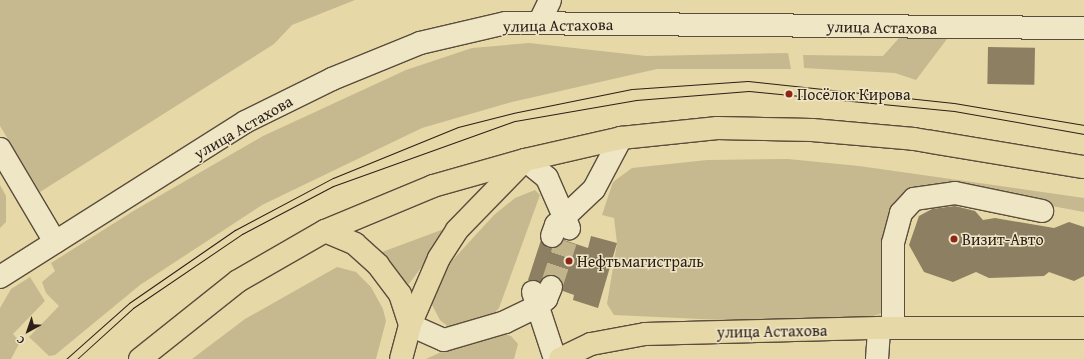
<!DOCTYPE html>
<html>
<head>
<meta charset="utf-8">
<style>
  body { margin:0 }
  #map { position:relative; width:1084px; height:359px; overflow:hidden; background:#e7d8a7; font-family:"Gentium Book Plus",serif }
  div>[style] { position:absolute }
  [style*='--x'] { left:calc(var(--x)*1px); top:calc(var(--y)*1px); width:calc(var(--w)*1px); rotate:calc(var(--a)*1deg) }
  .green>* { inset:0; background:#c7b98f }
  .building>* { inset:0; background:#8d7f62; transform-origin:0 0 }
  .minor-tunnel>* { height:22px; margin-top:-11px; transform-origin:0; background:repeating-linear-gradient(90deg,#c1b38a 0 22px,transparent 0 33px) }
  .roads { filter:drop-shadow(1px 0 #5a4d3c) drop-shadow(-1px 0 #5a4d3c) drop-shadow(0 1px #5a4d3c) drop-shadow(0 -1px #5a4d3c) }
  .minor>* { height:22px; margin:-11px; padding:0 11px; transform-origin:11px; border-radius:11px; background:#efe6c6 }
  .major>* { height:22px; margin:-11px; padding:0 11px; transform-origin:11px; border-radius:11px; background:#e7d8a7 }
  .tram>* { height:1px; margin:-0.5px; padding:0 0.5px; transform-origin:0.5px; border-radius:0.5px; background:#2b1f18 }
  .dots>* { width:11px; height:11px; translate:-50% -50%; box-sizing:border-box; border:2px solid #efe6c6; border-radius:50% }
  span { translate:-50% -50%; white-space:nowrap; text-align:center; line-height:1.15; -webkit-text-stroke:3px #efe6c6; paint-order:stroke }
  .street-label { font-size:16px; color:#2b1f18 }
  .poi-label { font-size:16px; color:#2b1f18 }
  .left { translate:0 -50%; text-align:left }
  .north { position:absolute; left:8px; top:311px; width:40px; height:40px; -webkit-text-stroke:3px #efe6c6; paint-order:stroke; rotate:220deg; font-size:11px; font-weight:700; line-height:16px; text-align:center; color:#2b1f18 }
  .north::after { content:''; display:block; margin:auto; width:14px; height:18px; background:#2b1f18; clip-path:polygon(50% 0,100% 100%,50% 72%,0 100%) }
</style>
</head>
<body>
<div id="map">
  <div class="green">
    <i style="clip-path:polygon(0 0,355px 0,292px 25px,274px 44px,40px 192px,0 126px)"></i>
    <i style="clip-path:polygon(900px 37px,947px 39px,916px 80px,895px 73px,804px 68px,803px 55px,883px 56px)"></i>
    <i style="clip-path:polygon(529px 43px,646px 56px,788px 53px,791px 69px,657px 69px,512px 102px,422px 128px,262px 205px,140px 285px,55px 355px,49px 356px,29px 337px,59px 306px,46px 293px,42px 282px,55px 271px,51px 263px,135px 210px,263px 136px,406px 70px,472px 48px)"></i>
    <i style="clip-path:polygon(788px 159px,859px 166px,1084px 198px,1084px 212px,934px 184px,915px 190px,898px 203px,884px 232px,882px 313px,860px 321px,744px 321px,614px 315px,607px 304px,617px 243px,614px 218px,602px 215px,613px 182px,632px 168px,707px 160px)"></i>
    <i style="clip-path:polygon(0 185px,6px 196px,6px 222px,0 228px)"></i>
    <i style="clip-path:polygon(535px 190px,540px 195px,499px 308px,484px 326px,451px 329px,440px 320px,432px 305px,431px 297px,438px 276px,494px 215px,515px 198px)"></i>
    <i style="clip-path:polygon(452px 226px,409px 284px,404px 285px,374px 255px)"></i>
    <i style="clip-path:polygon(337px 267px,356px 272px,371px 287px,383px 309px,386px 321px,376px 359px,192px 359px,245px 319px)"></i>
    <i style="clip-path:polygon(30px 277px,45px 301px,13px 334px,20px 342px,11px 359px,0 359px,0 308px,11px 289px)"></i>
    <i style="clip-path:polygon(496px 331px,511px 336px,518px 344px,514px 359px,426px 359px,476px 336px)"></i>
  </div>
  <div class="building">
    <i style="left:988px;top:47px;width:47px;height:37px;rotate:1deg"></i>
    <i style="clip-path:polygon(955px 206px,975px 211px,983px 220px,995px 218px,1054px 228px,1069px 222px,1084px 227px,1084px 276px,1074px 281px,1049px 272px,1044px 276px,989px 278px,976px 272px,953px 282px,924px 272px,909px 245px,919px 216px,932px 209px)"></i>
    <i style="clip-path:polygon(591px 236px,617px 243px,598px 308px,573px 300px,574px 295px,563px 291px,561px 280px,555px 275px,549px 275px,540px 282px,528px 280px,541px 240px,548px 248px,560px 246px,564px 240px,588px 248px)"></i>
  </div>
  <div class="minor-tunnel">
    <i style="--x:551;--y:287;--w:48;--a:-71.9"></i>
  </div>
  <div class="roads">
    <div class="minor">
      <i style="--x:539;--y:23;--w:25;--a:-64"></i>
      <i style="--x:0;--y:149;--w:108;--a:59.4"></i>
      <i style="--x:525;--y:160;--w:28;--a:39"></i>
      <i style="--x:547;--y:178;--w:55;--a:66.3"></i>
      <i style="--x:552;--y:236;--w:12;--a:-70"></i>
      <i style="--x:556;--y:225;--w:52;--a:-43.5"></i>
      <i style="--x:594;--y:189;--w:58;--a:-62.1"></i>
      <i style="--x:0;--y:277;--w:290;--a:-32.3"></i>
      <i style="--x:245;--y:122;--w:97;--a:-26.3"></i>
      <i style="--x:332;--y:79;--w:95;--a:-22.2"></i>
      <i style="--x:420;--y:43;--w:88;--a:-13.1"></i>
      <i style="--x:506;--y:23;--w:578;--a:0.5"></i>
      <i style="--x:533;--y:292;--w:71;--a:71.8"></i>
      <i style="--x:410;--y:325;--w:37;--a:24"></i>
      <i style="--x:444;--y:340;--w:64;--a:-16.4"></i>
      <i style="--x:505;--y:322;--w:37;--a:-26"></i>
      <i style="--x:538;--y:306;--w:11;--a:-41"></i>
      <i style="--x:546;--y:299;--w:13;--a:-67"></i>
      <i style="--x:893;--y:328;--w:85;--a:-90"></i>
      <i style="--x:893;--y:243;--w:31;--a:-75"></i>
      <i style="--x:901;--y:213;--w:19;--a:-47"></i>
      <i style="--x:914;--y:199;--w:41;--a:-8.3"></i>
      <i style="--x:955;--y:193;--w:89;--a:11.7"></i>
      <i style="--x:877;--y:359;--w:31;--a:-86"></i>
    </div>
    <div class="major">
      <i style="--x:325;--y:231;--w:33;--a:23"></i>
      <i style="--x:355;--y:244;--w:31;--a:42"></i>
      <i style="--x:378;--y:265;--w:36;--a:53"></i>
      <i style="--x:400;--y:294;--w:33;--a:72"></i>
      <i style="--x:140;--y:359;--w:125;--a:-38.5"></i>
      <i style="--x:238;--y:281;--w:100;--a:-29.9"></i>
      <i style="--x:325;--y:231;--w:117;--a:-22.6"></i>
      <i style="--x:433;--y:186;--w:96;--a:-15.8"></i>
      <i style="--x:525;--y:160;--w:98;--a:-12.9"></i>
      <i style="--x:621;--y:138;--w:97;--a:-5.9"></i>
      <i style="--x:717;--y:128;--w:95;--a:1.2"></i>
      <i style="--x:812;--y:130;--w:102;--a:5"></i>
      <i style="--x:914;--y:139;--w:172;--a:9.4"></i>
      <i style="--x:401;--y:359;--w:35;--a:-75"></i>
      <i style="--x:410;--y:325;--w:73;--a:-66.6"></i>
      <i style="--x:439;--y:258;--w:33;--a:-57"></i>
      <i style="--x:457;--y:230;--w:96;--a:-45.8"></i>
      <i style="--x:560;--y:359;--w:34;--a:-26"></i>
      <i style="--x:591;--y:344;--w:55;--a:-10.5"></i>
      <i style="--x:645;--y:334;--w:234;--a:-1.5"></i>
      <i style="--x:879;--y:328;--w:205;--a:0"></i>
    </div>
  </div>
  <div class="tram">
    <i style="--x:66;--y:359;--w:84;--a:-41.6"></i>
    <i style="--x:129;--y:303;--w:129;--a:-34.6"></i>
    <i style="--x:235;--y:230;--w:111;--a:-28"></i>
    <i style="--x:333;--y:178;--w:135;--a:-22.2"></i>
    <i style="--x:458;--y:127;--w:57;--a:-14.3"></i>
    <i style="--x:513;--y:113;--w:121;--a:-11.4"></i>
    <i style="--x:632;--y:89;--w:116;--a:-3.9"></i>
    <i style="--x:748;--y:81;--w:207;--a:6.1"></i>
    <i style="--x:954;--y:103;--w:132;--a:9.6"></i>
    <i style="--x:77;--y:359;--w:76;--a:-42.3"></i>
    <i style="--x:133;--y:308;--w:132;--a:-34.2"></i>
    <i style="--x:242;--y:234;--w:103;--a:-27.8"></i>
    <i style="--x:333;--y:186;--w:193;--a:-19.7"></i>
    <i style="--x:515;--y:121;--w:123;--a:-9.8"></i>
    <i style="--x:636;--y:100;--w:113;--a:-4.6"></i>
    <i style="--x:749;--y:91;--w:206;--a:5.6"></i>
    <i style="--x:954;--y:111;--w:132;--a:10"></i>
  </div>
  <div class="dots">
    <i style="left:789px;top:94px;background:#8f2418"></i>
    <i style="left:954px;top:239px;background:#8f2418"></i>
    <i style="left:569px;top:261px;background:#8f2418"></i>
  </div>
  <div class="street-label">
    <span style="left:558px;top:25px;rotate:-1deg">улица Астахова</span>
    <span style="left:882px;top:27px;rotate:1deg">улица Астахова</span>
    <span style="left:243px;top:127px;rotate:-30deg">улица Астахова</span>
    <span style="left:772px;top:331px;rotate:-1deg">улица Астахова</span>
  </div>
  <div class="poi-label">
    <span class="left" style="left:797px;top:94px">Посёлок Кирова</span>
    <span class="left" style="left:962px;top:239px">Визит-Авто</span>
    <span class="left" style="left:577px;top:261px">Нефтьмагистраль</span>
  </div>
  <div class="north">С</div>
</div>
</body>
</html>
